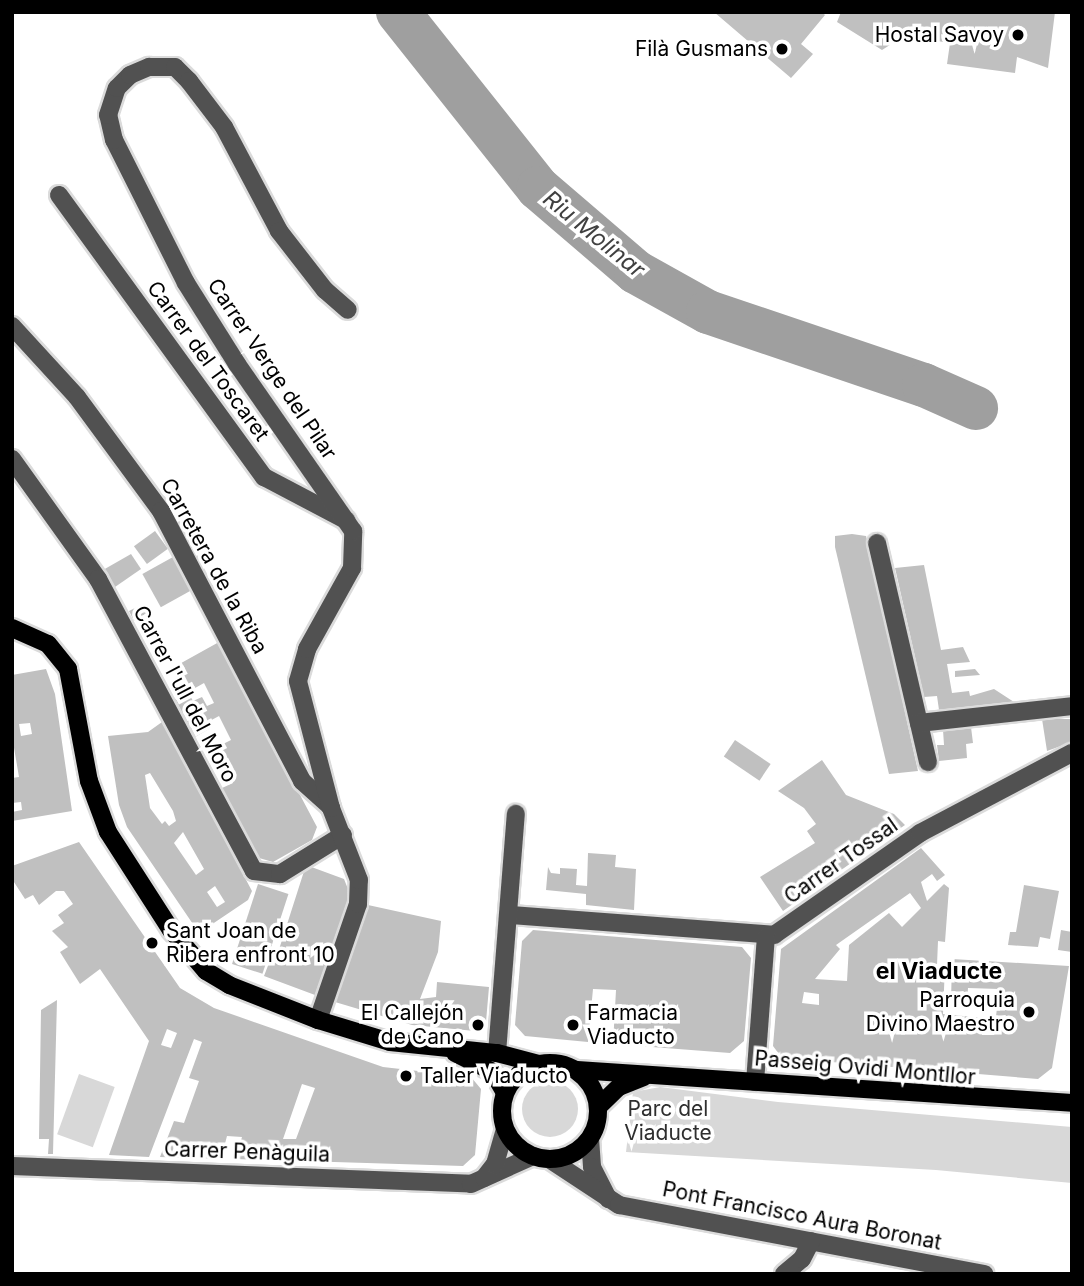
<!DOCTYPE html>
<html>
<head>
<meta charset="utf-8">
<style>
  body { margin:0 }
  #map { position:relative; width:1084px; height:1286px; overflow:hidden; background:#fff; font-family:Inter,sans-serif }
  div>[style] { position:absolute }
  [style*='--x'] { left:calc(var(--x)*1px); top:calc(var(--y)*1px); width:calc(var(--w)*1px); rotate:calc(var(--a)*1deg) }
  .green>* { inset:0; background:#d8d8d8; transform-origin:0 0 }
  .round { border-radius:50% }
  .river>* { height:44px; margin:-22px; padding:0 22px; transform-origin:22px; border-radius:22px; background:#9f9f9f }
  .building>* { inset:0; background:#c0c0c0; transform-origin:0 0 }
  .roads { filter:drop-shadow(2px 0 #dbdbdb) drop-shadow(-2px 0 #dbdbdb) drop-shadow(0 2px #dbdbdb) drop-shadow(0 -2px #dbdbdb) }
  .minor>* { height:18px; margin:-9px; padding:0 9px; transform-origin:9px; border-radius:9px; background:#515151 }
  .major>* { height:18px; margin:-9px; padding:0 9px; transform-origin:9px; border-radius:9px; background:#000 }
  .major>.ring { margin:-9px; padding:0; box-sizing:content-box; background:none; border:18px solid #000; border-radius:50% }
  .dots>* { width:19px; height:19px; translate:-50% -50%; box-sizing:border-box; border:4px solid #fff; border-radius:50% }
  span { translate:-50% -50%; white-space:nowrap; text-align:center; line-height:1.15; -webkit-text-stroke:7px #fff; paint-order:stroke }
  .poi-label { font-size:21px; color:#000 }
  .right { translate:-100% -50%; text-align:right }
  .left { translate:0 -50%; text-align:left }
  .street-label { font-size:21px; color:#000 }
  .park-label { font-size:21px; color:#2f2f2f }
  .water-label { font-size:23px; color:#404040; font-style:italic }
  .neighbourhood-label { font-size:23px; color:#000; font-weight:700 }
  .frame { position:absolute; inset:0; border:14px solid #000; pointer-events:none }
</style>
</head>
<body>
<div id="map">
  <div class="green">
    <i style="left:79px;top:1074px;width:38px;height:64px;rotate:20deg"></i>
    <i class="round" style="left:522px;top:1081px;width:56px;height:56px"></i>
    <i style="clip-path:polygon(660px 1087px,778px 1102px,1072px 1127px,1072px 1183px,936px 1170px,626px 1152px,633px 1092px)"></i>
  </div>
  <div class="river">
    <i style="--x:398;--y:12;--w:225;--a:51.5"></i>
    <i style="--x:538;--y:188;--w:129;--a:40.6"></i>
    <i style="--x:636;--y:272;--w:82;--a:29.1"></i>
    <i style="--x:708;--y:312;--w:228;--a:18.7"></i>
    <i style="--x:924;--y:385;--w:57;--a:23.9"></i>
  </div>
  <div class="building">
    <i style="clip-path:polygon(714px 12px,822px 12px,825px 15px,801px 44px,813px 54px,791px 78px)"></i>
    <i style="clip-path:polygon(841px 12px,1055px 12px,1048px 68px,1017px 57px,1015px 73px,947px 64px,950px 43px,904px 36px,882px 50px,837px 22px)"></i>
    <i style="left:155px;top:531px;width:22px;height:26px;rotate:54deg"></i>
    <i style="clip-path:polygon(852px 534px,866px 536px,918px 771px,889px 774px,835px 547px,835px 536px)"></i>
    <i style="clip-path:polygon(131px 554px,141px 569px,115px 587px,103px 570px)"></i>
    <i style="left:173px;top:557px;width:38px;height:35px;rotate:61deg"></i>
    <i style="clip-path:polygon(924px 565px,941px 650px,963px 647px,970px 662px,947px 664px,952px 693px,969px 691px,970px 696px,994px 689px,1014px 702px,939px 710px,937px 696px,924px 697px,895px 568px)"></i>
    <i style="clip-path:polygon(143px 604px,147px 613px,134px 621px,129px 611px)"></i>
    <i style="clip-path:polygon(219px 642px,317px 827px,312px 840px,273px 862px,259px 858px,222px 788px,233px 783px,220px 757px,224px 754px,219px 746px,231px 740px,219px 716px,206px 723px,209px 729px,195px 737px,175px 699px,188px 692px,193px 701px,202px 697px,207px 706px,214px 703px,204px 683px,188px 692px,174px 667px)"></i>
    <i style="clip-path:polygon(evenodd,46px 669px,55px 694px,72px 811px,12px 821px,12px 812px,22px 810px,21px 802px,12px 803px,12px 778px,19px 777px,12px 736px,12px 675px,46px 669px,30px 723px,32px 734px,21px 736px,19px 724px,30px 723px)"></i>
    <i style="clip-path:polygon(975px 669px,980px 675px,955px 677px,955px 671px)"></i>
    <i style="clip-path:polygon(1042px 719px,1072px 719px,1072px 742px,1047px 751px)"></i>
    <i style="clip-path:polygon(evenodd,162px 722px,252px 891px,248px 900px,199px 933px,127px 827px,119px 805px,108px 736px,148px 732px,162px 722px,150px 773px,173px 811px,176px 821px,169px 826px,165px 821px,162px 824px,150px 808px,145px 775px,150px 773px,162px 722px,183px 832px,204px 869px,196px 875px,174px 843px,183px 832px,162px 722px,215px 886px,225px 902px,217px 907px,207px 892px,215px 886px)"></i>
    <i style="clip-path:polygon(971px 727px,973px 743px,966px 744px,967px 758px,939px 761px,937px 745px,944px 745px,943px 730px)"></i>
    <i style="left:735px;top:740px;width:43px;height:20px;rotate:34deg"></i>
    <i style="clip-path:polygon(822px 760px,846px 795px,894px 814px,905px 825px,783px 911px,760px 877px,815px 843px,807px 831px,816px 824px,804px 808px,778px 791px)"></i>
    <i style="clip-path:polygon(evenodd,79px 842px,180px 988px,214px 1008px,383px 1067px,471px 1077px,481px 1089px,475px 1155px,463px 1166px,235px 1159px,242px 1137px,227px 1136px,221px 1159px,160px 1157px,174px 1121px,184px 1123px,199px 1081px,189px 1078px,202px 1042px,194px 1039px,149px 1157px,109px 1155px,149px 1041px,100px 969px,80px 984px,60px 952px,68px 947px,52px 931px,64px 923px,58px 915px,73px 904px,64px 891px,56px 891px,39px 905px,33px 895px,25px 899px,12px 879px,12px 866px,79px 842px,167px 1029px,177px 1033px,171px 1048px,161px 1045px,167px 1029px,79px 842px,302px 1084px,315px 1088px,296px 1139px,283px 1139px,302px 1084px)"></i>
    <i style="clip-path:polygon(evenodd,921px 848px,945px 875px,937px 881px,932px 874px,921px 882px,927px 901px,944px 884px,949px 888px,945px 942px,938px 941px,937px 965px,945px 965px,943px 1014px,983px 1018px,982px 1035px,994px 1035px,999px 989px,968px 988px,967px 1003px,951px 1002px,952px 959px,1069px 966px,1052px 1068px,1038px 1079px,782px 1058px,773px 1046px,781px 949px,921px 848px,910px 893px,921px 908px,902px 927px,889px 913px,849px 945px,847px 981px,815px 979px,840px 949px,836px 945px,910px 893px,921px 848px,804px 992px,819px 994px,819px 1005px,802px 1003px,804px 992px)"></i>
    <i style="clip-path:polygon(588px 853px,616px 855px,615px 867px,636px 869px,634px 910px,586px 905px,586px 894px,546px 890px,548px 867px,551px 873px,560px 874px,560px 868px,577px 869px,576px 885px,587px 886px)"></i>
    <i style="clip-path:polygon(306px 865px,344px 879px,350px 894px,315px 995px,264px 976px,269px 963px,274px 965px)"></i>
    <i style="left:258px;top:884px;width:32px;height:84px;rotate:18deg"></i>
    <i style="clip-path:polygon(1024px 885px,1059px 891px,1050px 939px,1040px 937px,1038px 947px,1008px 945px,1010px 932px,1016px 932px)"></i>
    <i style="clip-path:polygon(368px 905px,441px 921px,438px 952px,420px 999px,436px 997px,437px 982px,489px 987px,486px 1022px,475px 1031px,412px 1025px,335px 1002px)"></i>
    <i style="clip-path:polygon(533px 930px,742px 947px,751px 958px,744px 1041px,730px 1053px,613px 1044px,616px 990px,593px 989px,588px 1042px,525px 1036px,515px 1025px,522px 941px)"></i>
    <i style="clip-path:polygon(1061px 930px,1072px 932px,1072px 952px,1058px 950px)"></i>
    <i style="clip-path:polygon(57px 1000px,53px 1154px,48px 1154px,49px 1139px,39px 1139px,41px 1010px)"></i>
  </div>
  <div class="roads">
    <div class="minor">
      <i style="--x:59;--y:195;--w:349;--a:54"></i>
      <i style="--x:264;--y:477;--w:93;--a:27.7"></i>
      <i style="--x:12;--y:326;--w:96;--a:47.5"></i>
      <i style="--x:77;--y:397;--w:142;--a:53.6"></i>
      <i style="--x:161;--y:511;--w:305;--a:62.4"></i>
      <i style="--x:302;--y:781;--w:39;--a:42"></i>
      <i style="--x:12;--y:459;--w:148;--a:54.4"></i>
      <i style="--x:98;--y:579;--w:331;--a:61.9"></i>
      <i style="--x:254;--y:871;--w:26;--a:7"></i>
      <i style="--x:280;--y:874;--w:74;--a:-31.8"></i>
      <i style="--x:877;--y:543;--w:225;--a:76.9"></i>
      <i style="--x:919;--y:723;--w:154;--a:-6.3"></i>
      <i style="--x:510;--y:915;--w:265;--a:4.3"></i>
      <i style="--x:774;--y:935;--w:178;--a:-34.9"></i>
      <i style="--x:920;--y:833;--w:172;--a:-27.8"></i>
      <i style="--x:318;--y:1020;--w:123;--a:-71"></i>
      <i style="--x:358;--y:904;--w:24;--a:-88"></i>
      <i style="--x:359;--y:880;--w:77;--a:-111.3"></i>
      <i style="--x:331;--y:808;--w:131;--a:-104.6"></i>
      <i style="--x:298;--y:681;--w:33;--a:-74"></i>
      <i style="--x:307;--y:649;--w:93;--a:-60.9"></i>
      <i style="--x:352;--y:568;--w:37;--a:-88"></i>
      <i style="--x:353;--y:531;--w:203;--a:-124.8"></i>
      <i style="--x:237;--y:364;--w:96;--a:-122.2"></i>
      <i style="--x:186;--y:283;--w:160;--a:-116.7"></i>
      <i style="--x:114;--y:140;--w:26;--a:-103"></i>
      <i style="--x:108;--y:115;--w:28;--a:-72"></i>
      <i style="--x:117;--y:88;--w:18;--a:-45"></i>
      <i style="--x:130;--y:75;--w:21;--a:-23"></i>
      <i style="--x:149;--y:67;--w:26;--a:0"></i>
      <i style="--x:175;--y:67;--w:20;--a:45"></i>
      <i style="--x:189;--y:81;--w:58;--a:52.7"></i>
      <i style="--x:224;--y:127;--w:118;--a:62.1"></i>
      <i style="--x:279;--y:231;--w:75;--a:52.1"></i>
      <i style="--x:325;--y:290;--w:30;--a:41"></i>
      <i style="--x:497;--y:1053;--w:240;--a:-85.5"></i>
      <i style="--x:755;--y:1082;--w:146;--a:-85.7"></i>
      <i style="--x:590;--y:1138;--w:29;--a:86"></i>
      <i style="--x:592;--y:1167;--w:36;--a:63"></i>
      <i style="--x:549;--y:1159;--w:84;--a:33.3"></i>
      <i style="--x:619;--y:1205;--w:372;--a:10.7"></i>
      <i style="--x:12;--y:1166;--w:459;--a:2.2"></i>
      <i style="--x:471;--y:1184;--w:68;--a:-24.3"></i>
      <i style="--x:484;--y:1178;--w:18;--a:-52"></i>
      <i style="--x:495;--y:1164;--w:35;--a:-74"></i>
      <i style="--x:784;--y:1274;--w:23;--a:-40"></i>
      <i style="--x:802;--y:1259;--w:20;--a:-63"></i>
    </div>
    <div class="major">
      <i style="--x:12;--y:628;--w:39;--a:24"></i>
      <i style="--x:48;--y:644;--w:32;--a:51"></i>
      <i style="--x:68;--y:669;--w:114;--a:79.4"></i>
      <i style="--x:89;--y:781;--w:54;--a:69.6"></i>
      <i style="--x:108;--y:832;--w:117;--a:57.3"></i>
      <i style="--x:171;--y:930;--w:54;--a:49.5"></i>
      <i style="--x:206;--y:971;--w:27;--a:31"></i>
      <i style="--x:229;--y:985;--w:96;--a:21.5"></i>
      <i style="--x:318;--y:1020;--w:75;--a:17"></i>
      <i style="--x:390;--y:1042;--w:108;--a:5.9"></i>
      <i style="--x:497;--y:1053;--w:43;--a:14.7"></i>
      <i style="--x:455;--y:1053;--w:42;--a:26.6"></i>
      <i style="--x:493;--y:1072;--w:24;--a:60"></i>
      <i class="ring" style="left:502px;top:1063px;width:78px;height:78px"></i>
      <i style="--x:577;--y:1070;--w:496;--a:3.8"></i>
      <i style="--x:598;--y:1107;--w:29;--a:-44"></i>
      <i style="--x:619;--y:1087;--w:27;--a:-22"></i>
    </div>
  </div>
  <div class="dots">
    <i style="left:1018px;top:35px;background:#000"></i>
    <i style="left:782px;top:49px;background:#000"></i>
    <i style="left:152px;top:943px;background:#000"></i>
    <i style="left:1029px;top:1012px;background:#000"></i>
    <i style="left:478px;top:1025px;background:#000"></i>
    <i style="left:573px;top:1025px;background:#000"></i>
    <i style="left:406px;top:1076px;background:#000"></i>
  </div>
  <div class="poi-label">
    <span class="right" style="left:1004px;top:35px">Hostal Savoy</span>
    <span class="right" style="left:768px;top:49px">Filà Gusmans</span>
    <span class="left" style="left:166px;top:943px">Sant Joan de<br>Ribera enfront 10</span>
    <span class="right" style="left:1015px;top:1012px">Parroquia<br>Divino Maestro</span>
    <span class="right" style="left:464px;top:1025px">El Callejón<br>de Cano</span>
    <span class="left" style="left:587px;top:1025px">Farmacia<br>Viaducto</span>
    <span class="left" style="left:420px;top:1076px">Taller Viaducto</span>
  </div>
  <div class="street-label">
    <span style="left:208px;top:361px;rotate:54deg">Carrer del Toscaret</span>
    <span style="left:272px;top:369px;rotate:56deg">Carrer Verge del Pilar</span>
    <span style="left:214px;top:566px;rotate:61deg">Carretera de la Riba</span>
    <span style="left:185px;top:694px;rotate:62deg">Carrer l'ull del Moro</span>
    <span style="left:841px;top:861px;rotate:-35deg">Carrer Tossal</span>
    <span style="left:865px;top:1068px;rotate:5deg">Passeig Ovidi Montllor</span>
    <span style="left:247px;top:1152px;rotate:2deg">Carrer Penàguila</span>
    <span style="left:802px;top:1216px;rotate:11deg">Pont Francisco Aura Boronat</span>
  </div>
  <div class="park-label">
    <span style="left:668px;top:1121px">Parc del<br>Viaducte</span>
  </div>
  <div class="water-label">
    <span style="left:594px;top:234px;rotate:39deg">Riu Molinar</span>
  </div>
  <div class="neighbourhood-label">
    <span style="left:939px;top:971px">el Viaducte</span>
  </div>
  <div class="frame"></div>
</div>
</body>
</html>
